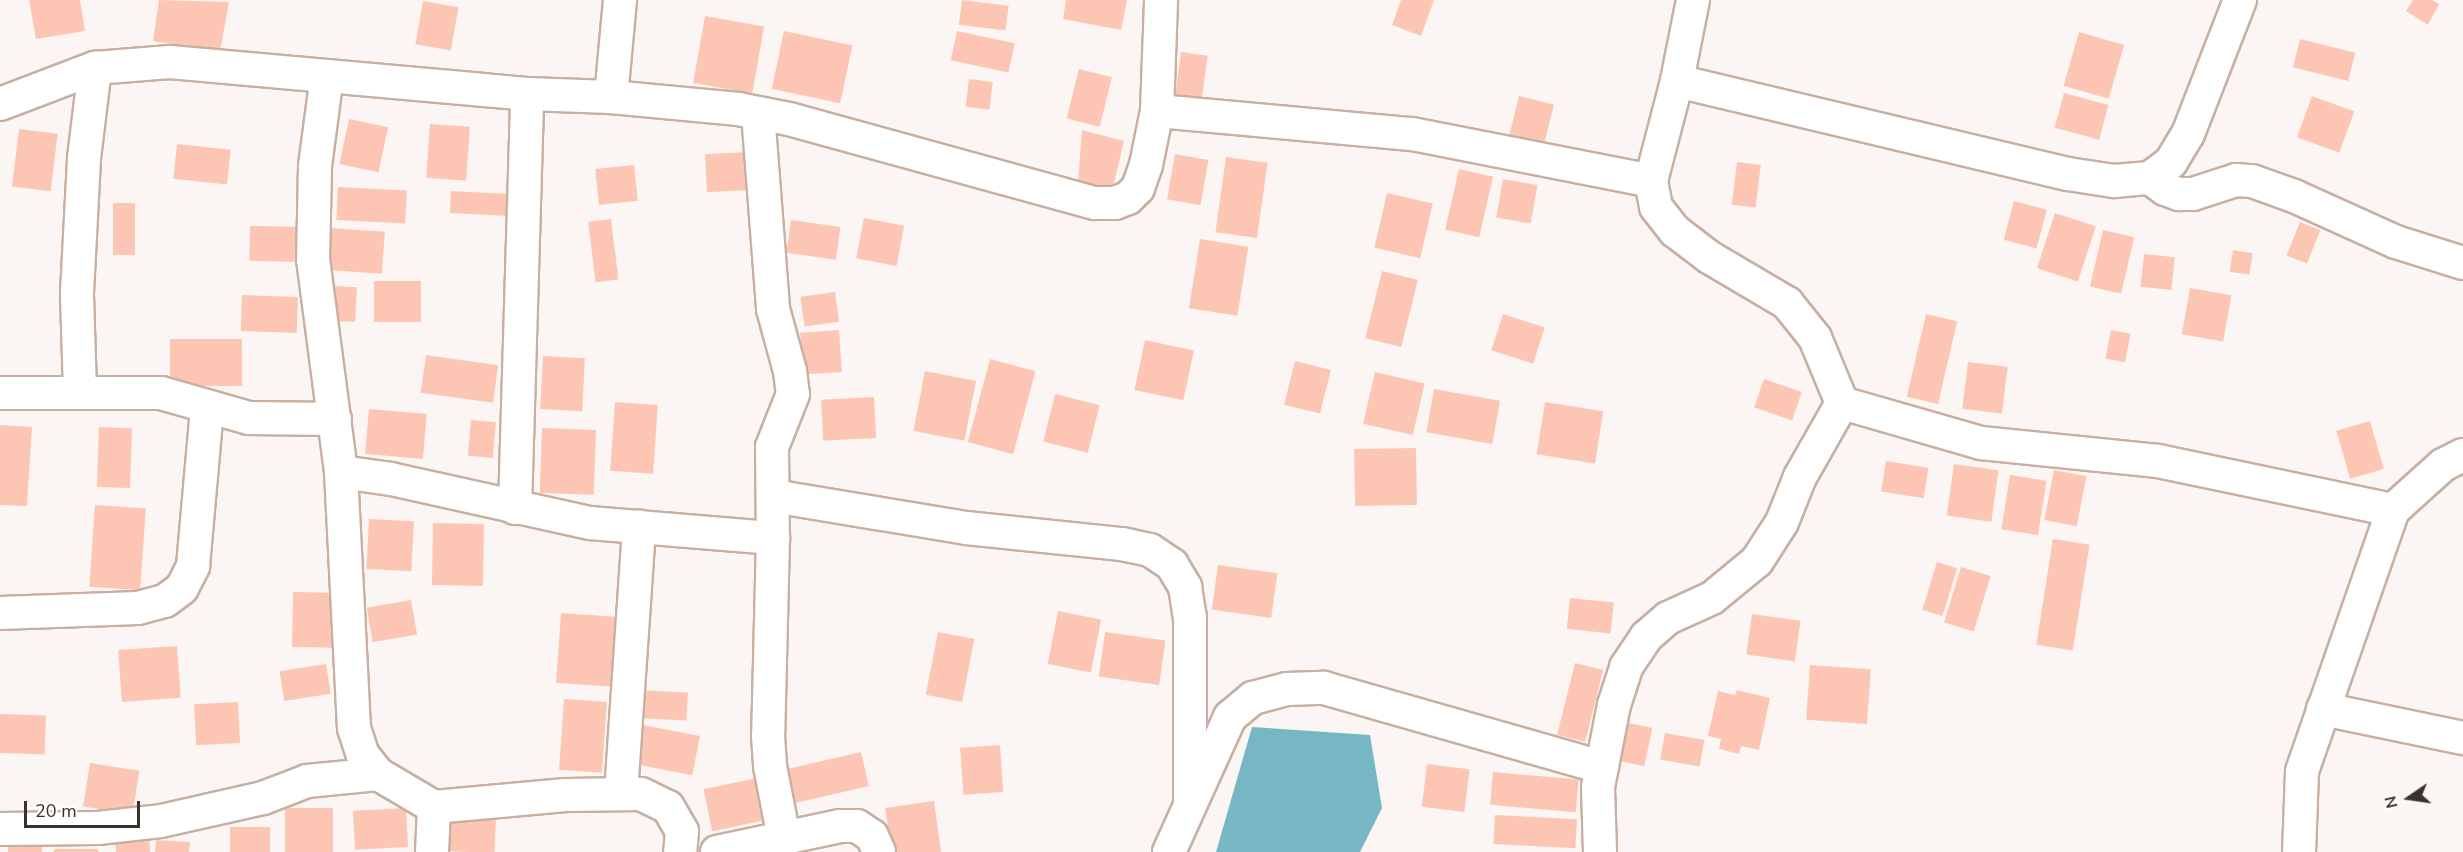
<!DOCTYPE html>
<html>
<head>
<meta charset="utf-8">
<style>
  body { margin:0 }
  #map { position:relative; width:2463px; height:852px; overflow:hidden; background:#fbf6f3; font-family:"Nunito Sans",sans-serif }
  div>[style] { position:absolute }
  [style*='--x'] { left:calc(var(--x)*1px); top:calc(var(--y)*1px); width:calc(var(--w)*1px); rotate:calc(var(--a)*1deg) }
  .water>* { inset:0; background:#77b7c4 }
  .building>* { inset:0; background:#fdc6b4; transform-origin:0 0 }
  .roads { filter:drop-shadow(2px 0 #c7b0a1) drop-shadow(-2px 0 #c7b0a1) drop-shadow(0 2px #c7b0a1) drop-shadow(0 -2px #c7b0a1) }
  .minor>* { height:32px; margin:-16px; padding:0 16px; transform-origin:16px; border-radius:16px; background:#fff }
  span { translate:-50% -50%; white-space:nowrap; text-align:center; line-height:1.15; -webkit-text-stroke:5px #fff; paint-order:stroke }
  .north { position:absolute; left:2379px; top:768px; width:60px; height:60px; -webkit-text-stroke:4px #fff; paint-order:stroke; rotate:257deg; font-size:16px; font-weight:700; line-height:24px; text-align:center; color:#3a312a }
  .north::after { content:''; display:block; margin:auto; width:21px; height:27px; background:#3a312a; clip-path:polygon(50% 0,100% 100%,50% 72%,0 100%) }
  .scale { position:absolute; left:24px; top:801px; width:116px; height:27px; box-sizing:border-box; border:3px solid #3a312a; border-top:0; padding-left:8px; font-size:18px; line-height:21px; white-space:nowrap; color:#3a312a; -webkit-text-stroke:4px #fff; paint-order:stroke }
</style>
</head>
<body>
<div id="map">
  <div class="water">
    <i style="clip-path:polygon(1252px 727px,1370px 735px,1382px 808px,1360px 852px,1216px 852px)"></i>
  </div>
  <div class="building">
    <i style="clip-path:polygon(29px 0,80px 0,85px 31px,36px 39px)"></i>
    <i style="clip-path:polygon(159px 0,229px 2px,220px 52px,153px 41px)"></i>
    <i style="left:962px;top:0;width:47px;height:25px;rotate:7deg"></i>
    <i style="clip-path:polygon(1066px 0,1127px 0,1121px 30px,1063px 19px)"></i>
    <i style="clip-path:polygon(1401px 0,1434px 0,1421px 36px,1392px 25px)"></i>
    <i style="clip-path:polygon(2413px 0,2432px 0,2439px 4px,2428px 25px,2406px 11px)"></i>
    <i style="left:423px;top:1px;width:36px;height:44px;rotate:10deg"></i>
    <i style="left:705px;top:16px;width:60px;height:68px;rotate:10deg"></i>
    <i style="left:784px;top:31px;width:70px;height:59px;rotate:12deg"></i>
    <i style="left:957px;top:31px;width:59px;height:30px;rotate:12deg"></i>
    <i style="left:2079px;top:32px;width:47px;height:56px;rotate:16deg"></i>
    <i style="left:2300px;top:39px;width:57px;height:29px;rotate:14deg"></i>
    <i style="left:1181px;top:52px;width:27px;height:55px;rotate:8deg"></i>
    <i style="left:1079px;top:69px;width:34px;height:51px;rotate:14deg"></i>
    <i style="left:969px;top:79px;width:24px;height:28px;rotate:7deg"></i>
    <i style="left:2064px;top:93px;width:46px;height:36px;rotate:15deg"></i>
    <i style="left:1519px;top:96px;width:36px;height:47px;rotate:14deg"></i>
    <i style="left:2312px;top:96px;width:45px;height:44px;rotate:20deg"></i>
    <i style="left:349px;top:119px;width:40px;height:46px;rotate:12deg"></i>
    <i style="left:430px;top:124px;width:40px;height:54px;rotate:4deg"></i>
    <i style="left:19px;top:129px;width:39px;height:58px;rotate:7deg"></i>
    <i style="clip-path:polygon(1082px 130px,1124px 141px,1112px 191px,1078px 182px)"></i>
    <i style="left:177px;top:144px;width:54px;height:35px;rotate:6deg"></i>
    <i style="left:747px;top:152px;width:38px;height:42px;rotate:87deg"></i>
    <i style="left:1175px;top:154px;width:34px;height:46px;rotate:10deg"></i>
    <i style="left:1226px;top:157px;width:42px;height:76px;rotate:8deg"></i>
    <i style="left:1737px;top:162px;width:24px;height:43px;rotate:7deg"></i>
    <i style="left:634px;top:165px;width:36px;height:39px;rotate:84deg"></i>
    <i style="left:1459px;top:169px;width:35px;height:62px;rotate:13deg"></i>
    <i style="left:1503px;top:179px;width:35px;height:39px;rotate:10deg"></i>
    <i style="left:338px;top:187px;width:69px;height:33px;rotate:3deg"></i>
    <i style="left:451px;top:191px;width:60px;height:22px;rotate:3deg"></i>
    <i style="left:1387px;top:193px;width:47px;height:56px;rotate:13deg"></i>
    <i style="left:2014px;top:201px;width:34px;height:40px;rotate:15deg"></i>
    <i style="left:113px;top:203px;width:22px;height:52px"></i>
    <i style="left:2055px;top:213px;width:43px;height:58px;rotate:18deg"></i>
    <i style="left:864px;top:218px;width:41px;height:41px;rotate:11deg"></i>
    <i style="left:611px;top:219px;width:61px;height:23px;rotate:83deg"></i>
    <i style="left:791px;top:220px;width:50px;height:33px;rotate:8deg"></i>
    <i style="left:2300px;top:222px;width:22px;height:36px;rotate:22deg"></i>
    <i style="left:250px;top:226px;width:47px;height:35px;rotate:1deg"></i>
    <i style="left:330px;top:228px;width:55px;height:42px;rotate:4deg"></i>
    <i style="left:2103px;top:230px;width:32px;height:58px;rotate:13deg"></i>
    <i style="left:1200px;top:239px;width:49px;height:70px;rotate:9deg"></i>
    <i style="left:2233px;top:250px;width:20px;height:22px;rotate:9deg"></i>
    <i style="left:2144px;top:254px;width:31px;height:33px;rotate:6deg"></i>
    <i style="left:1382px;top:271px;width:37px;height:69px;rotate:14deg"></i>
    <i style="left:374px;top:281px;width:47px;height:41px"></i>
    <i style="left:335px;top:286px;width:22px;height:35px;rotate:3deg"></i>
    <i style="left:2190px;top:288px;width:42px;height:47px;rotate:10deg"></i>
    <i style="left:835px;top:292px;width:30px;height:35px;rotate:82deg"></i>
    <i style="left:242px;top:295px;width:56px;height:36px;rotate:2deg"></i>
    <i style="left:1503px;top:314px;width:44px;height:38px;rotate:18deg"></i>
    <i style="left:1926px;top:314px;width:32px;height:85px;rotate:13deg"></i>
    <i style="left:839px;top:330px;width:42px;height:39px;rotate:86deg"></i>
    <i style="left:2111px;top:330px;width:20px;height:29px;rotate:11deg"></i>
    <i style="left:242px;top:339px;width:47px;height:72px;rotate:90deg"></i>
    <i style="left:1145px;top:340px;width:50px;height:51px;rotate:12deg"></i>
    <i style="left:426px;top:355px;width:73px;height:38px;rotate:8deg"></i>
    <i style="left:543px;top:356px;width:42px;height:53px;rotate:3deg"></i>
    <i style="left:990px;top:359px;width:47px;height:86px;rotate:15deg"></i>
    <i style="left:1295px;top:361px;width:37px;height:45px;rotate:14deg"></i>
    <i style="left:1968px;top:362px;width:40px;height:47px;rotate:7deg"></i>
    <i style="left:925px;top:371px;width:52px;height:61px;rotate:11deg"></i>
    <i style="left:1375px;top:372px;width:51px;height:53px;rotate:13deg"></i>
    <i style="left:1764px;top:379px;width:40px;height:30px;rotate:19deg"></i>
    <i style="left:1434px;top:389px;width:67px;height:44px;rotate:10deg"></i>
    <i style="left:1055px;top:394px;width:46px;height:49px;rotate:14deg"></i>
    <i style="left:874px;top:397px;width:41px;height:53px;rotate:87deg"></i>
    <i style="left:615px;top:402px;width:43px;height:69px;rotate:4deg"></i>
    <i style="left:1545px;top:402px;width:59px;height:53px;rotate:9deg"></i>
    <i style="left:369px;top:409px;width:58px;height:45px;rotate:5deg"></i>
    <i style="left:471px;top:420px;width:25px;height:36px;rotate:5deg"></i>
    <i style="left:2370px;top:421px;width:50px;height:35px;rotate:74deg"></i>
    <i style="clip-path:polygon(0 425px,32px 427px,27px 506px,0 505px)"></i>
    <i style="left:99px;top:427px;width:33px;height:60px;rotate:2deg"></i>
    <i style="left:542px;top:428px;width:54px;height:65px;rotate:2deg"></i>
    <i style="left:1416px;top:448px;width:57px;height:62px;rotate:89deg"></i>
    <i style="left:1886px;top:461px;width:43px;height:31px;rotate:9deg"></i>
    <i style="left:1954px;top:464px;width:45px;height:52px;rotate:8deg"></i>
    <i style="left:2054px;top:470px;width:33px;height:51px;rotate:11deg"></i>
    <i style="left:2010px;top:475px;width:37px;height:55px;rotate:9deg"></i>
    <i style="left:95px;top:505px;width:51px;height:82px;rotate:4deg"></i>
    <i style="left:369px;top:519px;width:45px;height:50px;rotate:3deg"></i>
    <i style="left:433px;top:523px;width:51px;height:62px;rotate:1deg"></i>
    <i style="left:2053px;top:539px;width:37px;height:107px;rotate:9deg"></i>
    <i style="left:1937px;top:562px;width:21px;height:50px;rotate:17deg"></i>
    <i style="left:1218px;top:565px;width:60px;height:45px;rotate:8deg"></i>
    <i style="left:1961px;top:567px;width:31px;height:58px;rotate:17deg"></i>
    <i style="left:293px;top:592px;width:42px;height:55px;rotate:1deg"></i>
    <i style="left:1570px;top:598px;width:44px;height:31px;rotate:6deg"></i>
    <i style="left:411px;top:600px;width:35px;height:45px;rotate:80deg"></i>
    <i style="left:1058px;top:611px;width:44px;height:54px;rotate:11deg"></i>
    <i style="left:561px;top:613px;width:62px;height:70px;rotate:4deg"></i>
    <i style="left:1752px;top:614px;width:49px;height:41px;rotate:8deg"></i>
    <i style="left:938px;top:632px;width:37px;height:64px;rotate:11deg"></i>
    <i style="left:1105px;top:632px;width:61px;height:45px;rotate:8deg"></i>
    <i style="left:177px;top:646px;width:52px;height:59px;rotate:86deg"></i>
    <i style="left:1575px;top:663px;width:29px;height:74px;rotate:14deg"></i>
    <i style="left:326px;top:664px;width:30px;height:47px;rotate:81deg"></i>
    <i style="left:1810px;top:665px;width:61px;height:55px;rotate:4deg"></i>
    <i style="left:638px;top:690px;width:50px;height:28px;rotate:3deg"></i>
    <i style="clip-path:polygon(1737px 690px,1770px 698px,1759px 750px,1741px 746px,1739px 754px,1719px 749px,1721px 739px,1708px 736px,1718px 691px,1735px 695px)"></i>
    <i style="left:564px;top:699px;width:43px;height:71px;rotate:4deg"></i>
    <i style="left:238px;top:702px;width:41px;height:44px;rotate:87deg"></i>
    <i style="left:0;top:714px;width:46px;height:39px;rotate:2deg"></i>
    <i style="left:1624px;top:722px;width:29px;height:39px;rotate:12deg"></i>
    <i style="left:643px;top:725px;width:58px;height:40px;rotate:11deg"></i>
    <i style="left:1665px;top:733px;width:40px;height:27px;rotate:10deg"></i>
    <i style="left:1000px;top:745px;width:47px;height:40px;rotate:86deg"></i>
    <i style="left:861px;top:752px;width:35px;height:83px;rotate:77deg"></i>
    <i style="left:90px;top:763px;width:50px;height:44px;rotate:9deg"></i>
    <i style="left:1427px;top:764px;width:43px;height:43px;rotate:7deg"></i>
    <i style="left:1493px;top:772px;width:86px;height:33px;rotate:5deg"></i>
    <i style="left:766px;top:776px;width:43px;height:64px;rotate:78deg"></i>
    <i style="clip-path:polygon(934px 801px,941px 852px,892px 852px,885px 808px)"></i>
    <i style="left:285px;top:808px;width:48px;height:44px"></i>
    <i style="left:406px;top:808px;width:39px;height:53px;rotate:87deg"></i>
    <i style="left:440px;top:813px;width:56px;height:38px;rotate:2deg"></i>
    <i style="left:1495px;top:815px;width:82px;height:29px;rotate:3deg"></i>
    <i style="left:230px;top:827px;width:40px;height:25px"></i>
    <i style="left:149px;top:836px;width:16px;height:34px;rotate:86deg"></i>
    <i style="clip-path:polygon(156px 840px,190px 842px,189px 852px,155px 852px)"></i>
    <i style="left:42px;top:842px;width:10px;height:34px;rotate:90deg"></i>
    <i style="left:54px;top:849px;width:44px;height:3px"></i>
  </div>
  <div class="roads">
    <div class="minor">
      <i style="--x:1693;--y:0;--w:83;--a:101.2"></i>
      <i style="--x:1677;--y:81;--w:103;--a:104.6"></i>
      <i style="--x:1651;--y:181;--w:26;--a:79"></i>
      <i style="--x:1656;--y:207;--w:31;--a:52"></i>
      <i style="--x:1675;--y:231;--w:43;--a:37.4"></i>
      <i style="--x:1709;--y:257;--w:91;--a:30.5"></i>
      <i style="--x:1787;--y:303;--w:45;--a:51.3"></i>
      <i style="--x:1815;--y:338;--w:70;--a:67.4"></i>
      <i style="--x:327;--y:76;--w:91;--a:97.6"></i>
      <i style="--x:315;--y:166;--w:93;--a:91.2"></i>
      <i style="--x:313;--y:259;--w:215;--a:82.5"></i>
      <i style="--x:341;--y:472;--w:256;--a:87.1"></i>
      <i style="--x:354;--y:728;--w:28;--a:72"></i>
      <i style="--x:363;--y:755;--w:24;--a:52"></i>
      <i style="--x:378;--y:774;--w:65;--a:30.5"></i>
      <i style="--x:434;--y:807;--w:45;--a:92.5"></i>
      <i style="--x:1677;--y:81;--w:402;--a:13.4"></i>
      <i style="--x:2068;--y:174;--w:47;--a:8.7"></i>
      <i style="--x:2114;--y:181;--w:36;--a:-5"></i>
      <i style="--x:2150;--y:178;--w:26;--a:-37"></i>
      <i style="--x:2171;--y:162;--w:33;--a:-59"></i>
      <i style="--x:2188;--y:134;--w:144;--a:-68.8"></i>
      <i style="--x:611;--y:97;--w:97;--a:-84.7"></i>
      <i style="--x:0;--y:104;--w:102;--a:-20.8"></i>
      <i style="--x:95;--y:68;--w:75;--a:-4.6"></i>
      <i style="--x:170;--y:62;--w:358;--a:5.1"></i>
      <i style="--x:527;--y:94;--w:84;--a:2"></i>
      <i style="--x:611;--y:97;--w:128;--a:5.4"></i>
      <i style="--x:738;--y:109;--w:52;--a:11.1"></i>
      <i style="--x:789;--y:119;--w:317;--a:15.4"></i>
      <i style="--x:1095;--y:203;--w:20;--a:0"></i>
      <i style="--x:1115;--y:203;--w:14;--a:-21"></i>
      <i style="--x:1128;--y:198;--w:14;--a:-45"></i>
      <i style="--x:1138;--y:188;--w:24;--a:-71"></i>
      <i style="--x:1146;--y:165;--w:55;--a:-78.5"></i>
      <i style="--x:1157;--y:111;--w:111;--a:-87.9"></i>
      <i style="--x:1157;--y:111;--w:256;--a:5.2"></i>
      <i style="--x:1412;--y:134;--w:244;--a:11.1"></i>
      <i style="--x:758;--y:113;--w:197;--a:85.6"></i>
      <i style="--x:773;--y:309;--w:64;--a:74.7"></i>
      <i style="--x:790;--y:371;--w:23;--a:83"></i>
      <i style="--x:793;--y:394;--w:57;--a:111.6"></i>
      <i style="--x:772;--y:447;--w:91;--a:89.4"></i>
      <i style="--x:773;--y:538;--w:198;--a:91.4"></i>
      <i style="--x:768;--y:736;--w:30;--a:86"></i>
      <i style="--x:770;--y:766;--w:73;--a:79"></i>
      <i style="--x:2150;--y:178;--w:19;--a:36"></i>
      <i style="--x:2165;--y:189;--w:15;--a:20"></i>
      <i style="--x:2179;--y:194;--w:14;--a:0"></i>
      <i style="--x:2193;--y:194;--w:45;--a:-18"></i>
      <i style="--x:2236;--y:180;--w:16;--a:4"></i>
      <i style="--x:2252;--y:181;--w:45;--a:19.7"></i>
      <i style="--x:2294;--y:196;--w:112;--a:24.3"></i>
      <i style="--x:2396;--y:242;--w:70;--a:17.4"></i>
      <i style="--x:80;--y:391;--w:98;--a:-91.8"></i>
      <i style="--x:77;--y:293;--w:135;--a:-87"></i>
      <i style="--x:84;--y:158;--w:91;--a:-83"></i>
      <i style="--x:0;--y:393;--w:161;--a:0"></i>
      <i style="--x:161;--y:393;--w:91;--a:15.9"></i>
      <i style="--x:249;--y:418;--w:86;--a:0.7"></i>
      <i style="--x:341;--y:472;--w:50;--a:8"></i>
      <i style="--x:391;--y:479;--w:204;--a:12.5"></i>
      <i style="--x:590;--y:523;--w:184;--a:4.7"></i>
      <i style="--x:773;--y:496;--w:196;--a:9.4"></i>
      <i style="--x:966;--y:528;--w:157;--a:5.9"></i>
      <i style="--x:1122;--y:544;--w:29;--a:12"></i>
      <i style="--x:1150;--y:550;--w:27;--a:34"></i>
      <i style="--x:1172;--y:565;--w:26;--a:59"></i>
      <i style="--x:1185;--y:587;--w:30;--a:81"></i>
      <i style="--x:1190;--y:617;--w:185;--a:90"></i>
      <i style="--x:515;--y:508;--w:414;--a:-88.3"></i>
      <i style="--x:2393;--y:510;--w:67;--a:-42"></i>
      <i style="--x:2443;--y:465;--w:22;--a:-27"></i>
      <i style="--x:0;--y:613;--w:138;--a:-2.1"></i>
      <i style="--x:138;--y:608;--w:28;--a:-15"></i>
      <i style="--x:165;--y:601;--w:21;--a:-37"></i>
      <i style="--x:182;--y:588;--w:25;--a:-63"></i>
      <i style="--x:193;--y:566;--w:159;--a:-84.9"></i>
      <i style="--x:2323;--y:709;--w:143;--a:11.7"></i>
      <i style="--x:621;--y:793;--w:267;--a:-86.1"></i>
      <i style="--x:434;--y:807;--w:132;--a:-5.2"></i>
      <i style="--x:565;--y:795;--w:76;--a:-0.8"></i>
      <i style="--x:641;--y:794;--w:30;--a:26"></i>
      <i style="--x:668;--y:807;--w:28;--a:60"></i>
      <i style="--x:682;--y:831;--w:21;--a:95"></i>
      <i style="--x:0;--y:829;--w:98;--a:-0.6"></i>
      <i style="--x:98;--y:828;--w:63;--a:-6.3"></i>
      <i style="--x:161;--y:821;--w:105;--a:-12.7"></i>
      <i style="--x:263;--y:798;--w:47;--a:-21.1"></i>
      <i style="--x:307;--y:781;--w:71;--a:-5.6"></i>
      <i style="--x:717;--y:852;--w:126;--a:-11.9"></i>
      <i style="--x:840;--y:826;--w:17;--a:0"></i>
      <i style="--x:857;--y:826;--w:18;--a:34"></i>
      <i style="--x:872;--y:836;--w:17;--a:66"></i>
      <i style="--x:1169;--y:852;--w:148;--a:-65.7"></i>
      <i style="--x:1230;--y:717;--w:30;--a:-40"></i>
      <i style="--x:1253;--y:698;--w:35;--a:-15"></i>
      <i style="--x:1287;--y:689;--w:37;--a:-2"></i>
      <i style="--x:1324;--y:688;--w:289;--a:15.9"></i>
      <i style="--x:1600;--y:852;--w:65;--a:-91.8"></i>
      <i style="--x:1598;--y:787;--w:84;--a:-79"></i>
      <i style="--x:1614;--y:705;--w:40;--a:-72"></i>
      <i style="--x:1626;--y:667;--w:36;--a:-56"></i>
      <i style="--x:1646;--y:637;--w:29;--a:-41"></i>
      <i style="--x:1668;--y:618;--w:48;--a:-24.4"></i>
      <i style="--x:1712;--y:598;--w:58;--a:-39.4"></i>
      <i style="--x:1757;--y:561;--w:46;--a:-57.3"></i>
      <i style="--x:1782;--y:522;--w:48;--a:-68.2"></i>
      <i style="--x:1800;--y:477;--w:85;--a:-60.4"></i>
      <i style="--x:1842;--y:403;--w:145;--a:16.1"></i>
      <i style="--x:1981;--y:443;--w:178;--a:5.8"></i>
      <i style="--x:2158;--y:461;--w:240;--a:11.8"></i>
      <i style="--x:2393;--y:510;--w:277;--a:109.2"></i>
      <i style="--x:2302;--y:772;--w:80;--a:92.1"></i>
    </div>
  </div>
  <div class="north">N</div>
  <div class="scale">20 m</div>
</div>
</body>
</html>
